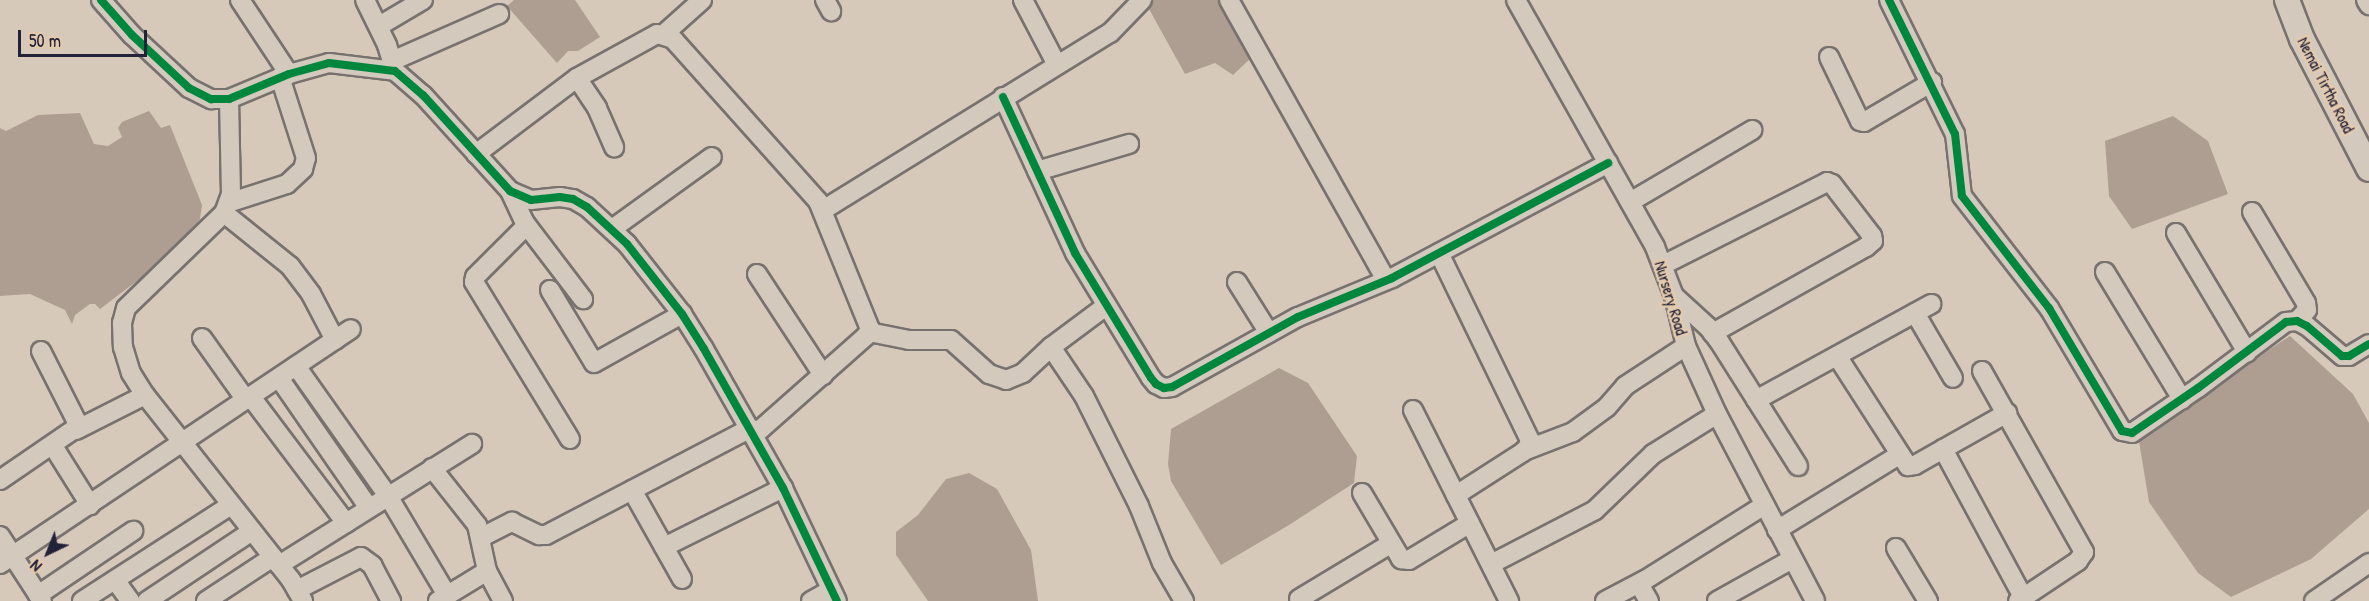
<!DOCTYPE html>
<html>
<head>
<meta charset="utf-8">
<style>
  body { margin:0 }
  #map { position:relative; width:2369px; height:601px; overflow:hidden; background:#d7c9b9; font-family:"Patrick Hand",sans-serif }
  div>[style] { position:absolute }
  [style*='--x'] { left:calc(var(--x)*1px); top:calc(var(--y)*1px); width:calc(var(--w)*1px); rotate:calc(var(--a)*1deg) }
  .water>* { inset:0; background:#ae9e92 }
  .roads { filter:drop-shadow(2px 0 #78726f) drop-shadow(-2px 0 #78726f) drop-shadow(0 2px #78726f) drop-shadow(0 -2px #78726f) }
  .street>* { height:18px; margin:-9px; padding:0 9px; transform-origin:9px; border-radius:9px; background:#d3c9bd }
  .secondary>* { height:24px; margin:-12px; padding:0 12px; transform-origin:12px; border-radius:12px; background:#d3c9bd }
  .cycleway>* { height:8px; margin:-4px; padding:0 4px; transform-origin:4px; border-radius:4px; background:#00873e }
  span { translate:-50% -50%; white-space:nowrap; text-align:center; line-height:1.15; -webkit-text-stroke:5px #e4caac; paint-order:stroke }
  .street-label { font-size:16px; color:#22223b }
  .north { position:absolute; left:18px; top:523px; width:60px; height:60px; -webkit-text-stroke:4px #e4caac; paint-order:stroke; rotate:223deg; font-size:16px; font-weight:700; line-height:24px; text-align:center; color:#22223b }
  .north::after { content:''; display:block; margin:auto; width:21px; height:27px; background:#22223b; clip-path:polygon(50% 0,100% 100%,50% 72%,0 100%) }
  .scale { position:absolute; left:18px; top:30px; width:129px; height:27px; box-sizing:border-box; border:3px solid #22223b; border-top:0; padding-left:8px; font-size:18px; line-height:21px; white-space:nowrap; color:#22223b; -webkit-text-stroke:4px #e4caac; paint-order:stroke }
</style>
</head>
<body>
<div id="map">
  <div class="water">
    <i style="clip-path:polygon(514px 0,575px 0,600px 37px,578px 51px,568px 51px,557px 63px,507px 6px)"></i>
    <i style="clip-path:polygon(1144px 0,1219px 0,1254px 55px,1233px 75px,1215px 63px,1185px 74px)"></i>
    <i style="clip-path:polygon(149px 111px,161px 128px,170px 125px,202px 205px,200px 219px,178px 250px,100px 309px,95px 304px,90px 304px,75px 315px,72px 324px,65px 310px,30px 294px,0 296px,0 128px,6px 131px,38px 115px,80px 113px,94px 144px,108px 146px,122px 137px,118px 128px,122px 122px)"></i>
    <i style="clip-path:polygon(2173px 116px,2208px 141px,2228px 194px,2132px 229px,2109px 196px,2105px 141px)"></i>
    <i style="clip-path:polygon(2290px 336px,2353px 394px,2369px 423px,2369px 509px,2311px 559px,2231px 597px,2198px 573px,2149px 502px,2138px 435px)"></i>
    <i style="clip-path:polygon(1279px 368px,1308px 383px,1357px 456px,1354px 483px,1289px 525px,1221px 565px,1171px 481px,1168px 464px,1171px 429px)"></i>
    <i style="clip-path:polygon(969px 473px,997px 489px,1031px 550px,1038px 601px,928px 601px,896px 555px,896px 532px,918px 515px,946px 479px)"></i>
  </div>
  <div class="roads">
    <div class="street">
      <i style="--x:101;--y:0;--w:47;--a:48.5"></i>
      <i style="--x:132;--y:35;--w:78;--a:42.9"></i>
      <i style="--x:189;--y:88;--w:25;--a:27"></i>
      <i style="--x:211;--y:99;--w:18;--a:0"></i>
      <i style="--x:229;--y:99;--w:65;--a:-22.6"></i>
      <i style="--x:289;--y:74;--w:41;--a:-15.4"></i>
      <i style="--x:329;--y:63;--w:66;--a:6.9"></i>
      <i style="--x:395;--y:71;--w:37;--a:41"></i>
      <i style="--x:423;--y:95;--w:130;--a:47.8"></i>
      <i style="--x:510;--y:191;--w:23;--a:23"></i>
      <i style="--x:531;--y:200;--w:29;--a:-6"></i>
      <i style="--x:560;--y:197;--w:13;--a:9"></i>
      <i style="--x:573;--y:199;--w:16;--a:30"></i>
      <i style="--x:587;--y:207;--w:54;--a:42.8"></i>
      <i style="--x:627;--y:244;--w:89;--a:51.8"></i>
      <i style="--x:682;--y:314;--w:41;--a:57.8"></i>
      <i style="--x:704;--y:349;--w:160;--a:60.4"></i>
      <i style="--x:783;--y:488;--w:125;--a:64.5"></i>
      <i style="--x:240;--y:0;--w:89;--a:56.5"></i>
      <i style="--x:365;--y:0;--w:50;--a:63.9"></i>
      <i style="--x:387;--y:45;--w:27;--a:73"></i>
      <i style="--x:825;--y:0;--w:13;--a:61"></i>
      <i style="--x:1023;--y:0;--w:73;--a:62.4"></i>
      <i style="--x:1229;--y:0;--w:321;--a:60.7"></i>
      <i style="--x:1516;--y:0;--w:283;--a:60.6"></i>
      <i style="--x:1655;--y:247;--w:53;--a:68.8"></i>
      <i style="--x:1674;--y:296;--w:51;--a:76.5"></i>
      <i style="--x:1686;--y:346;--w:75;--a:65.5"></i>
      <i style="--x:1717;--y:414;--w:211;--a:62.3"></i>
      <i style="--x:1889;--y:0;--w:149;--a:63.8"></i>
      <i style="--x:1955;--y:134;--w:62;--a:83.6"></i>
      <i style="--x:1962;--y:196;--w:142;--a:52.2"></i>
      <i style="--x:2049;--y:308;--w:143;--a:59.3"></i>
      <i style="--x:2122;--y:431;--w:10;--a:11"></i>
      <i style="--x:2132;--y:433;--w:80;--a:-34.3"></i>
      <i style="--x:2198;--y:388;--w:110;--a:-36.9"></i>
      <i style="--x:2286;--y:322;--w:11;--a:-5"></i>
      <i style="--x:2297;--y:321;--w:11;--a:27"></i>
      <i style="--x:2307;--y:326;--w:46;--a:40.6"></i>
      <i style="--x:2342;--y:356;--w:7;--a:0"></i>
      <i style="--x:2349;--y:356;--w:23;--a:-31"></i>
      <i style="--x:2366;--y:0;--w:6;--a:59"></i>
      <i style="--x:379;--y:26;--w:51;--a:-30.6"></i>
      <i style="--x:664;--y:34;--w:51;--a:-41.8"></i>
      <i style="--x:1829;--y:57;--w:71;--a:64.2"></i>
      <i style="--x:1860;--y:121;--w:4;--a:14"></i>
      <i style="--x:1864;--y:122;--w:79;--a:-30.5"></i>
      <i style="--x:392;--y:61;--w:117;--a:-23.7"></i>
      <i style="--x:577;--y:78;--w:36;--a:56"></i>
      <i style="--x:597;--y:108;--w:43;--a:66.4"></i>
      <i style="--x:1003;--y:97;--w:172;--a:65.2"></i>
      <i style="--x:1075;--y:253;--w:146;--a:58.7"></i>
      <i style="--x:1151;--y:378;--w:8;--a:50"></i>
      <i style="--x:1156;--y:384;--w:9;--a:27"></i>
      <i style="--x:1164;--y:388;--w:8;--a:-7"></i>
      <i style="--x:1172;--y:387;--w:144;--a:-29.1"></i>
      <i style="--x:1298;--y:317;--w:102;--a:-22.5"></i>
      <i style="--x:1392;--y:278;--w:245;--a:-28"></i>
      <i style="--x:229;--y:99;--w:95;--a:88.8"></i>
      <i style="--x:231;--y:194;--w:20;--a:110"></i>
      <i style="--x:224;--y:213;--w:136;--a:135.9"></i>
      <i style="--x:126;--y:308;--w:16;--a:105"></i>
      <i style="--x:122;--y:323;--w:24;--a:88"></i>
      <i style="--x:123;--y:347;--w:27;--a:73"></i>
      <i style="--x:131;--y:373;--w:26;--a:58"></i>
      <i style="--x:145;--y:395;--w:236;--a:51.7"></i>
      <i style="--x:291;--y:580;--w:24;--a:60"></i>
      <i style="--x:476;--y:154;--w:126;--a:-37"></i>
      <i style="--x:577;--y:78;--w:91;--a:-28.8"></i>
      <i style="--x:657;--y:34;--w:17;--a:17"></i>
      <i style="--x:673;--y:39;--w:217;--a:48.2"></i>
      <i style="--x:818;--y:201;--w:138;--a:67.9"></i>
      <i style="--x:870;--y:329;--w:8;--a:120"></i>
      <i style="--x:866;--y:336;--w:149;--a:138.5"></i>
      <i style="--x:1037;--y:171;--w:96;--a:-16.4"></i>
      <i style="--x:510;--y:191;--w:38;--a:65"></i>
      <i style="--x:526;--y:226;--w:72;--a:135"></i>
      <i style="--x:475;--y:277;--w:5;--a:101"></i>
      <i style="--x:474;--y:282;--w:184;--a:58.6"></i>
      <i style="--x:1630;--y:202;--w:142;--a:-30.5"></i>
      <i style="--x:228;--y:203;--w:62;--a:-17.9"></i>
      <i style="--x:287;--y:184;--w:22;--a:-43"></i>
      <i style="--x:303;--y:169;--w:11;--a:-75"></i>
      <i style="--x:306;--y:158;--w:85;--a:-107.8"></i>
      <i style="--x:823;--y:210;--w:337;--a:-31.7"></i>
      <i style="--x:1110;--y:33;--w:46;--a:-45.9"></i>
      <i style="--x:2252;--y:212;--w:106;--a:59.3"></i>
      <i style="--x:2306;--y:303;--w:7;--a:82"></i>
      <i style="--x:2307;--y:310;--w:15;--a:132"></i>
      <i style="--x:224;--y:213;--w:85;--a:38.8"></i>
      <i style="--x:290;--y:266;--w:35;--a:53"></i>
      <i style="--x:311;--y:294;--w:52;--a:62.4"></i>
      <i style="--x:525;--y:223;--w:96;--a:52.7"></i>
      <i style="--x:612;--y:229;--w:123;--a:-35.8"></i>
      <i style="--x:2176;--y:233;--w:139;--a:59.2"></i>
      <i style="--x:1439;--y:253;--w:208;--a:64.1"></i>
      <i style="--x:1530;--y:440;--w:7;--a:106"></i>
      <i style="--x:1528;--y:447;--w:7;--a:135"></i>
      <i style="--x:1523;--y:452;--w:80;--a:147.3"></i>
      <i style="--x:1663;--y:265;--w:184;--a:-26.8"></i>
      <i style="--x:1827;--y:182;--w:5;--a:22"></i>
      <i style="--x:1832;--y:184;--w:66;--a:52.4"></i>
      <i style="--x:1872;--y:236;--w:5;--a:79"></i>
      <i style="--x:1873;--y:241;--w:9;--a:139"></i>
      <i style="--x:1866;--y:247;--w:176;--a:150.7"></i>
      <i style="--x:2105;--y:272;--w:149;--a:58.8"></i>
      <i style="--x:757;--y:274;--w:121;--a:56.8"></i>
      <i style="--x:1237;--y:282;--w:60;--a:57.9"></i>
      <i style="--x:550;--y:290;--w:85;--a:58.9"></i>
      <i style="--x:594;--y:363;--w:101;--a:-29.1"></i>
      <i style="--x:1674;--y:296;--w:46;--a:42.4"></i>
      <i style="--x:1708;--y:327;--w:18;--a:52"></i>
      <i style="--x:1719;--y:341;--w:148;--a:57.7"></i>
      <i style="--x:1915;--y:313;--w:75;--a:59.7"></i>
      <i style="--x:869;--y:332;--w:41;--a:11.3"></i>
      <i style="--x:909;--y:340;--w:42;--a:0"></i>
      <i style="--x:951;--y:340;--w:51;--a:41.8"></i>
      <i style="--x:989;--y:374;--w:18;--a:19"></i>
      <i style="--x:1006;--y:380;--w:18;--a:-22"></i>
      <i style="--x:1023;--y:373;--w:38;--a:-43"></i>
      <i style="--x:1051;--y:347;--w:69;--a:-36.7"></i>
      <i style="--x:202;--y:338;--w:76;--a:54.6"></i>
      <i style="--x:1051;--y:347;--w:59;--a:56"></i>
      <i style="--x:1084;--y:396;--w:123;--a:63.4"></i>
      <i style="--x:1139;--y:506;--w:61;--a:68"></i>
      <i style="--x:1162;--y:563;--w:44;--a:59.9"></i>
      <i style="--x:1837;--y:356;--w:131;--a:57.2"></i>
      <i style="--x:1908;--y:466;--w:7;--a:-8"></i>
      <i style="--x:1915;--y:465;--w:106;--a:-29.5"></i>
      <i style="--x:296;--y:366;--w:159;--a:54.7"></i>
      <i style="--x:388;--y:496;--w:115;--a:59.2"></i>
      <i style="--x:1982;--y:371;--w:208;--a:60.6"></i>
      <i style="--x:2084;--y:552;--w:11;--a:124"></i>
      <i style="--x:2078;--y:561;--w:72;--a:146.3"></i>
      <i style="--x:279;--y:378;--w:158;--a:55.3"></i>
      <i style="--x:251;--y:397;--w:158;--a:53"></i>
      <i style="--x:1756;--y:400;--w:200;--a:-28.7"></i>
      <i style="--x:1413;--y:410;--w:214;--a:63.3"></i>
      <i style="--x:76;--y:430;--w:77;--a:-26.9"></i>
      <i style="--x:53;--y:446;--w:70;--a:57.9"></i>
      <i style="--x:1943;--y:449;--w:168;--a:61.6"></i>
      <i style="--x:1526;--y:450;--w:50;--a:-21"></i>
      <i style="--x:1573;--y:432;--w:42;--a:-36.3"></i>
      <i style="--x:1607;--y:407;--w:28;--a:-49"></i>
      <i style="--x:1625;--y:386;--w:73;--a:-33.3"></i>
      <i style="--x:432;--y:468;--w:73;--a:51.7"></i>
      <i style="--x:477;--y:525;--w:47;--a:77.7"></i>
      <i style="--x:487;--y:571;--w:34;--a:62"></i>
      <i style="--x:0;--y:480;--w:96;--a:-34.4"></i>
      <i style="--x:79;--y:426;--w:84;--a:-116.9"></i>
      <i style="--x:632;--y:490;--w:102;--a:60.7"></i>
      <i style="--x:1362;--y:493;--w:77;--a:59.4"></i>
      <i style="--x:1401;--y:559;--w:8;--a:7"></i>
      <i style="--x:1409;--y:560;--w:71;--a:-31.2"></i>
      <i style="--x:1777;--y:530;--w:143;--a:-31.6"></i>
      <i style="--x:0;--y:536;--w:77;--a:57.1"></i>
      <i style="--x:482;--y:537;--w:34;--a:-27"></i>
      <i style="--x:512;--y:522;--w:30;--a:26"></i>
      <i style="--x:539;--y:535;--w:7;--a:0"></i>
      <i style="--x:546;--y:535;--w:231;--a:-27.6"></i>
      <i style="--x:664;--y:547;--w:133;--a:-26.4"></i>
      <i style="--x:1896;--y:548;--w:62;--a:58.9"></i>
      <i style="--x:0;--y:564;--w:422;--a:-33.8"></i>
      <i style="--x:1491;--y:564;--w:117;--a:-27.4"></i>
      <i style="--x:1595;--y:510;--w:81;--a:-44"></i>
      <i style="--x:1653;--y:454;--w:75;--a:-32"></i>
      <i style="--x:279;--y:565;--w:228;--a:-32.1"></i>
      <i style="--x:115;--y:580;--w:26;--a:54"></i>
      <i style="--x:1639;--y:584;--w:20;--a:60"></i>
      <i style="--x:297;--y:590;--w:72;--a:-27.3"></i>
      <i style="--x:361;--y:557;--w:14;--a:36"></i>
      <i style="--x:372;--y:565;--w:41;--a:62.2"></i>
      <i style="--x:38;--y:595;--w:115;--a:-34"></i>
      <i style="--x:1299;--y:599;--w:106;--a:-31.1"></i>
      <i style="--x:82;--y:601;--w:177;--a:-32.8"></i>
      <i style="--x:147;--y:601;--w:126;--a:-33.7"></i>
      <i style="--x:206;--y:601;--w:80;--a:-33.3"></i>
      <i style="--x:438;--y:601;--w:57;--a:-31.5"></i>
      <i style="--x:811;--y:601;--w:23;--a:-29"></i>
      <i style="--x:1605;--y:601;--w:45;--a:-27.7"></i>
      <i style="--x:1645;--y:580;--w:139;--a:-32.1"></i>
      <i style="--x:1717;--y:601;--w:86;--a:-29.2"></i>
      <i style="--x:2314;--y:601;--w:67;--a:-34.6"></i>
    </div>
    <div class="secondary">
      <i style="--x:2287;--y:0;--w:42;--a:69"></i>
      <i style="--x:2302;--y:39;--w:146;--a:62.7"></i>
    </div>
  </div>
  <div class="cycleway">
    <i style="--x:101;--y:0;--w:47;--a:48.5"></i>
    <i style="--x:132;--y:35;--w:78;--a:42.9"></i>
    <i style="--x:189;--y:88;--w:25;--a:27"></i>
    <i style="--x:211;--y:99;--w:18;--a:0"></i>
    <i style="--x:229;--y:99;--w:65;--a:-22.6"></i>
    <i style="--x:289;--y:74;--w:41;--a:-15.4"></i>
    <i style="--x:329;--y:63;--w:66;--a:6.9"></i>
    <i style="--x:395;--y:71;--w:37;--a:41"></i>
    <i style="--x:423;--y:95;--w:130;--a:47.8"></i>
    <i style="--x:510;--y:191;--w:23;--a:23"></i>
    <i style="--x:531;--y:200;--w:29;--a:-6"></i>
    <i style="--x:560;--y:197;--w:13;--a:9"></i>
    <i style="--x:573;--y:199;--w:16;--a:30"></i>
    <i style="--x:587;--y:207;--w:54;--a:42.8"></i>
    <i style="--x:627;--y:244;--w:89;--a:51.8"></i>
    <i style="--x:682;--y:314;--w:41;--a:57.8"></i>
    <i style="--x:704;--y:349;--w:160;--a:60.4"></i>
    <i style="--x:783;--y:488;--w:125;--a:64.5"></i>
    <i style="--x:1889;--y:0;--w:149;--a:63.8"></i>
    <i style="--x:1955;--y:134;--w:62;--a:83.6"></i>
    <i style="--x:1962;--y:196;--w:142;--a:52.2"></i>
    <i style="--x:2049;--y:308;--w:143;--a:59.3"></i>
    <i style="--x:2122;--y:431;--w:10;--a:11"></i>
    <i style="--x:2132;--y:433;--w:80;--a:-34.3"></i>
    <i style="--x:2198;--y:388;--w:110;--a:-36.9"></i>
    <i style="--x:2286;--y:322;--w:11;--a:-5"></i>
    <i style="--x:2297;--y:321;--w:11;--a:27"></i>
    <i style="--x:2307;--y:326;--w:46;--a:40.6"></i>
    <i style="--x:2342;--y:356;--w:7;--a:0"></i>
    <i style="--x:2349;--y:356;--w:23;--a:-31"></i>
    <i style="--x:1003;--y:97;--w:172;--a:65.2"></i>
    <i style="--x:1075;--y:253;--w:146;--a:58.7"></i>
    <i style="--x:1151;--y:378;--w:8;--a:50"></i>
    <i style="--x:1156;--y:384;--w:9;--a:27"></i>
    <i style="--x:1164;--y:388;--w:8;--a:-7"></i>
    <i style="--x:1172;--y:387;--w:144;--a:-29.1"></i>
    <i style="--x:1298;--y:317;--w:102;--a:-22.5"></i>
    <i style="--x:1392;--y:278;--w:245;--a:-28"></i>
  </div>
  <div class="street-label">
    <span style="left:2326px;top:85px;rotate:63deg">Nemai Tirtha Road</span>
    <span style="left:1671px;top:298px;rotate:73deg">Nursery Road</span>
  </div>
  <div class="north">N</div>
  <div class="scale">50 m</div>
</div>
</body>
</html>
